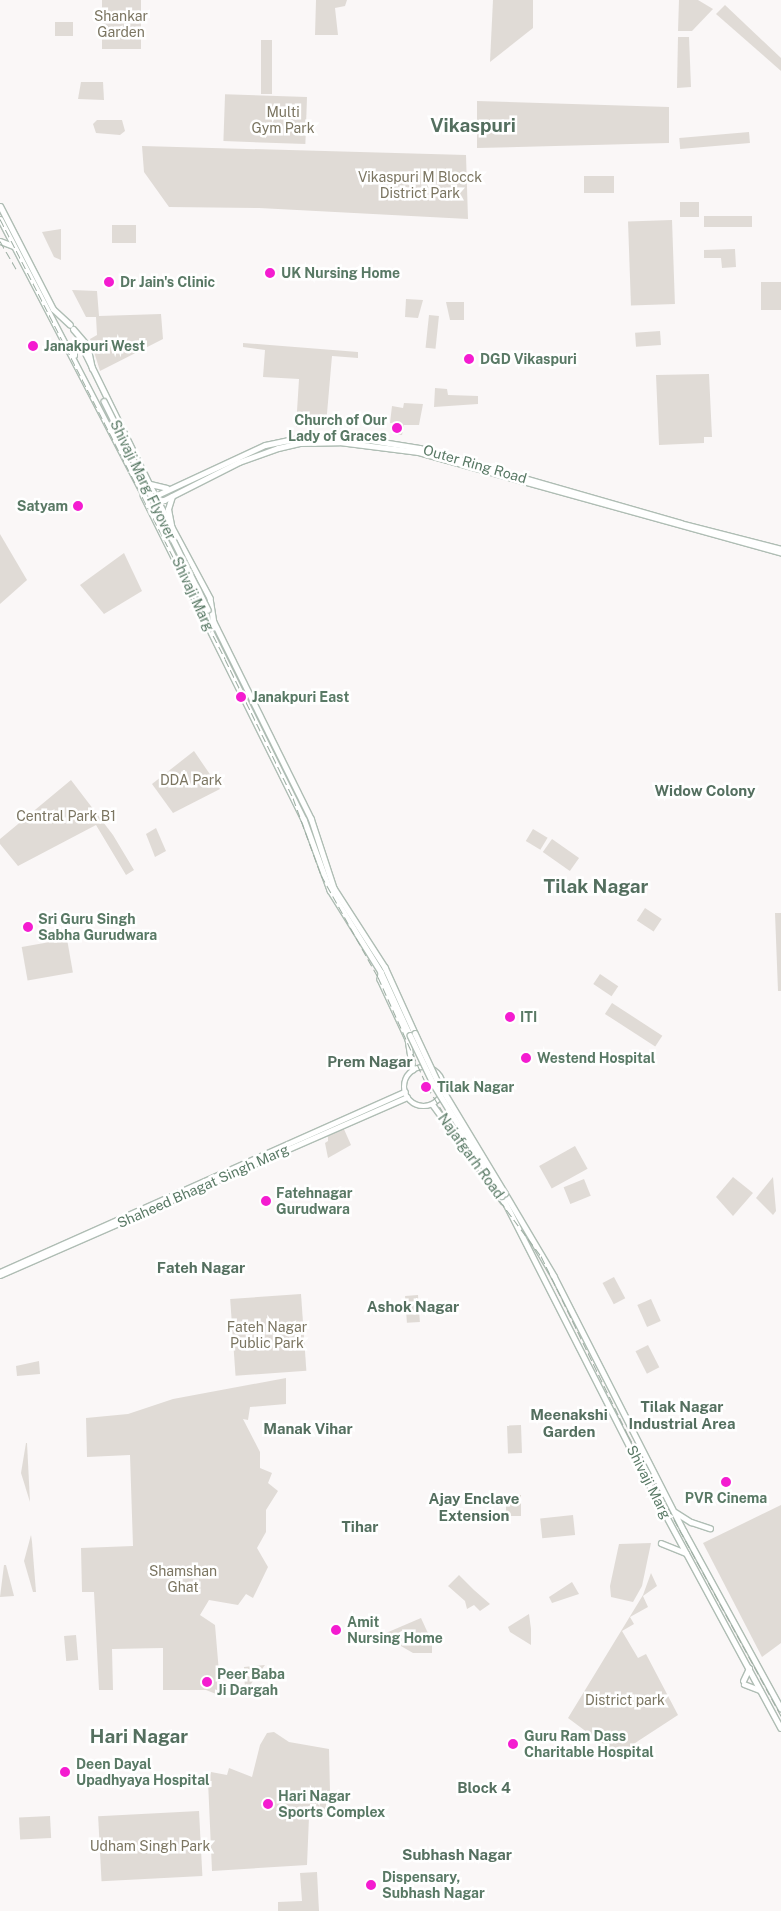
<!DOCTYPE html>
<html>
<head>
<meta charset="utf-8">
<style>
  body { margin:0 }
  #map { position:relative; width:781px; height:1911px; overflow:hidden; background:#faf7f7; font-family:"Public Sans",sans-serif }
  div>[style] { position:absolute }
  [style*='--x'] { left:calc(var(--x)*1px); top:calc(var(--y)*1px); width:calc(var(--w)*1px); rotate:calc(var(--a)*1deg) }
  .green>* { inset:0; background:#e0dbd6; transform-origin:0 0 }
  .roads { filter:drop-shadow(1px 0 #afbdb4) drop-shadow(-1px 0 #afbdb4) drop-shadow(0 1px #afbdb4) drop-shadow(0 -1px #afbdb4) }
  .secondary>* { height:4.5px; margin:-2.25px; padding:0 2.25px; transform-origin:2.25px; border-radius:2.25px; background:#fff }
  .secondary>.ring { margin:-2.25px; padding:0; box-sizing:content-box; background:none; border:4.5px solid #fff; border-radius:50% }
  .primary>* { height:5px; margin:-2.5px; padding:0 2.5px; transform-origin:2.5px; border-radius:2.5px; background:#fff }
  .rail>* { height:1px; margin-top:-0.5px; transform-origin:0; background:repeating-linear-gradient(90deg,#9daea3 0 8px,transparent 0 12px) }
  .bridges { filter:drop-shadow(1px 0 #afbdb4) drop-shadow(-1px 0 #afbdb4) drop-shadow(0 1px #afbdb4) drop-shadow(0 -1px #afbdb4) }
  .secondary-bridge>* { height:4.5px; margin:-2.25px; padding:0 2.25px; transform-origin:2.25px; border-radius:2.25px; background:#fff }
  .dots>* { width:14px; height:14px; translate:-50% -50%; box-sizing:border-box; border:2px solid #fff; border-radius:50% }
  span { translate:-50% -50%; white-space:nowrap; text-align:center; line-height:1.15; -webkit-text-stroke:5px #fff; paint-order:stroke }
  .park-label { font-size:14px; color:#7b7561 }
  .poi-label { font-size:14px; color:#597965; font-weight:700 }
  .left { translate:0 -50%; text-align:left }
  .right { translate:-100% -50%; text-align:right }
  .street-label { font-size:14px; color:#597965 }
  .neighbourhood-label { font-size:15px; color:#546f5f; font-weight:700 }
  .district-label { font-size:19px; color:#546f5f; font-weight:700 }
</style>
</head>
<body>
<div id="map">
  <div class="green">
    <i style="left:102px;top:0;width:39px;height:49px"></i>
    <i style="clip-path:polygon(316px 0,347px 0,345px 6px,335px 8px,338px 35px,315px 35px)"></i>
    <i style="clip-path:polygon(493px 0,533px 0,533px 28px,490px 62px)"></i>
    <i style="clip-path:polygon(679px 0,698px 0,713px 9px,692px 31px,678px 31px)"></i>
    <i style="clip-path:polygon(725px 5px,781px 58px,781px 71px,716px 14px)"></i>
    <i style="left:73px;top:22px;width:14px;height:18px;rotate:90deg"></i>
    <i style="clip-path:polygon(678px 37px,689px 37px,691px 87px,677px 88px)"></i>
    <i style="left:261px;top:40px;width:11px;height:54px"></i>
    <i style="clip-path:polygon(81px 82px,103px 82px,104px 100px,78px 99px)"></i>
    <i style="left:307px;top:97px;width:47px;height:82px;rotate:92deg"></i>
    <i style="clip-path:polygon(477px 101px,669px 107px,669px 143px,477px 148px)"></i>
    <i style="clip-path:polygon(97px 120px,122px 120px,125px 131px,120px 135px,96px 133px,93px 124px)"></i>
    <i style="left:749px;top:132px;width:11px;height:70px;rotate:85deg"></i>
    <i style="clip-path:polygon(142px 146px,466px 155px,468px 219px,259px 208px,169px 207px,144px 172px)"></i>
    <i style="left:614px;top:176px;width:17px;height:30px;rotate:90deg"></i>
    <i style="left:699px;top:202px;width:15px;height:19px;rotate:90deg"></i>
    <i style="left:752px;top:216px;width:11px;height:48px;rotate:90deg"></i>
    <i style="left:672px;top:220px;width:84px;height:44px;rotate:88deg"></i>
    <i style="left:136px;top:225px;width:18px;height:24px;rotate:90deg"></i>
    <i style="clip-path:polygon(61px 229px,61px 260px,54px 257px,42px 232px)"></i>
    <i style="clip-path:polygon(735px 249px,736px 267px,722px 268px,721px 258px,704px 258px,704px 250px)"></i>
    <i style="left:761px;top:282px;width:20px;height:28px"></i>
    <i style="clip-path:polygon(72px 290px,97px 291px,99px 316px,161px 314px,163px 339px,100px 371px,90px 339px,97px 335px,96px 317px,86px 317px)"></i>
    <i style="clip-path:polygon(406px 299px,423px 300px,418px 318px,405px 317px)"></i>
    <i style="clip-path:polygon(446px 302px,464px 302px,464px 320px,450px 320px)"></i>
    <i style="left:429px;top:315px;width:10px;height:33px;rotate:6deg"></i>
    <i style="left:660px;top:331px;width:14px;height:25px;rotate:86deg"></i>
    <i style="clip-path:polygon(243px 343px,358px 352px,358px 358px,332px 356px,326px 425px,296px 427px,299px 379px,263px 377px,265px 350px,243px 347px)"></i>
    <i style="clip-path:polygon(709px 374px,712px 437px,704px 437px,704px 443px,659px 445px,656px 375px)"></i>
    <i style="clip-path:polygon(435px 388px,447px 389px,448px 395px,478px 396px,478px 404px,434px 407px)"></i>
    <i style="clip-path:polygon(404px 403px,423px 404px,419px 425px,404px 425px,402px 435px,398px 435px,400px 424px,390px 423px,392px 406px,403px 408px)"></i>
    <i style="clip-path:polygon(0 534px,27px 580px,0 604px)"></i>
    <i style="clip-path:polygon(124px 553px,142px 591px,104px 614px,80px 585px)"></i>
    <i style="clip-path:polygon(194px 751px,220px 789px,173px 813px,152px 784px)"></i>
    <i style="clip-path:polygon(71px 780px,113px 835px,134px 870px,126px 875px,96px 825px,18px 866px,0 844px,0 839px)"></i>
    <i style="clip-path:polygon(156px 828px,166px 851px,155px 857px,146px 834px)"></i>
    <i style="left:533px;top:829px;width:17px;height:14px;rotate:31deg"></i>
    <i style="left:552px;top:839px;width:33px;height:16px;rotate:35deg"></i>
    <i style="left:645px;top:908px;width:20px;height:15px;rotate:33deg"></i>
    <i style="clip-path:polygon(775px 913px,781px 913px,781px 991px,778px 991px)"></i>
    <i style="left:67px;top:939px;width:34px;height:46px;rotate:80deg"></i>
    <i style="left:600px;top:974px;width:22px;height:12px;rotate:34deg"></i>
    <i style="left:612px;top:1003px;width:60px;height:13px;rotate:33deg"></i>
    <i style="clip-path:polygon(343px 1127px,351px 1145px,328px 1158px,325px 1143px,328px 1141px,328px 1133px)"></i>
    <i style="left:575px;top:1146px;width:26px;height:41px;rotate:61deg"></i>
    <i style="clip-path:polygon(733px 1177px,753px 1193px,733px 1216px,716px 1197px)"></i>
    <i style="clip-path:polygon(773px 1177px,776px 1211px,773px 1215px,756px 1198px)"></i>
    <i style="left:584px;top:1179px;width:18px;height:22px;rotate:68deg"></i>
    <i style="left:614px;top:1277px;width:24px;height:13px;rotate:62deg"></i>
    <i style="left:301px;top:1294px;width:77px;height:71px;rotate:86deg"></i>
    <i style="left:418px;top:1295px;width:27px;height:13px;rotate:86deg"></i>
    <i style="left:651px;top:1299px;width:24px;height:15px;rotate:66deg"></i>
    <i style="left:648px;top:1345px;width:25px;height:14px;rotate:63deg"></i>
    <i style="clip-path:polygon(39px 1361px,40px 1374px,17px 1376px,16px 1366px)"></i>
    <i style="clip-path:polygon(286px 1378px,286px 1404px,250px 1407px,248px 1420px,243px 1419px,260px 1452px,260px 1468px,272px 1473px,268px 1483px,278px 1491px,266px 1510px,266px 1532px,257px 1548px,268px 1567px,253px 1598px,246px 1594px,238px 1605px,209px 1600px,200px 1615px,215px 1625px,221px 1696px,206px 1690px,163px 1690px,163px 1648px,112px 1649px,113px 1690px,99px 1690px,94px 1592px,82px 1592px,81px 1548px,133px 1546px,130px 1455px,87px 1457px,86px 1418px,128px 1414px,173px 1399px)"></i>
    <i style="left:521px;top:1425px;width:28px;height:14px;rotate:88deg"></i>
    <i style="clip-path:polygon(26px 1443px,27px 1443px,30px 1502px,21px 1473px)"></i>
    <i style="left:506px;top:1495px;width:15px;height:21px"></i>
    <i style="clip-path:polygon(781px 1505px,781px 1643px,762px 1657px,703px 1543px)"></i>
    <i style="left:573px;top:1515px;width:20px;height:33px;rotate:84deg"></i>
    <i style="clip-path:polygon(31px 1535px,32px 1542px,36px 1592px,33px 1592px,24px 1561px)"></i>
    <i style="clip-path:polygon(651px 1543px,642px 1586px,633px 1602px,611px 1597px,610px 1586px,619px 1544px)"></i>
    <i style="clip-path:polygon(4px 1565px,6px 1565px,14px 1596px,0 1597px)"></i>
    <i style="clip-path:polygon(651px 1573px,657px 1586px,643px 1596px,648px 1607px,630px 1617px,634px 1624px,622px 1631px,638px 1658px,646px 1654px,678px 1715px,632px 1745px,623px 1759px,568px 1718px,643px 1595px)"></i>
    <i style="clip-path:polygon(459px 1575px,474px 1590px,490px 1604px,480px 1611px,474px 1605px,467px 1609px,465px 1601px,448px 1586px)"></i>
    <i style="clip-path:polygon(572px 1582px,579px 1594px,552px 1603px,549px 1597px)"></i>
    <i style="clip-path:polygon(529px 1614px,531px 1629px,531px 1645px,510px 1632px,508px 1627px)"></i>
    <i style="clip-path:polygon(421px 1618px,432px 1642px,432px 1653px,413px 1653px,394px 1642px,386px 1633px)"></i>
    <i style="left:76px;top:1635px;width:25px;height:12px;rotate:85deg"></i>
    <i style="clip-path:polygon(265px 1665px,245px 1692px,244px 1667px)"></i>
    <i style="clip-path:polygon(274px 1732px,289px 1742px,329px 1749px,330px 1791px,326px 1791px,326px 1816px,309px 1817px,307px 1865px,212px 1871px,208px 1781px,211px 1772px,227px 1775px,229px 1768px,252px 1777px,260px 1745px,267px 1733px)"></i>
    <i style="left:199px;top:1811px;width:65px;height:101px;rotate:87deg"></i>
    <i style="left:50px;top:1816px;width:22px;height:31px;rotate:87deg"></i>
    <i style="clip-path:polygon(317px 1872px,319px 1911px,278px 1911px,278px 1902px,302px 1901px,300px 1873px)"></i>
  </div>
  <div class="roads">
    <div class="secondary">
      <i style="--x:143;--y:495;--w:362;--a:63.6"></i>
      <i style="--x:304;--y:819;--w:76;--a:69.9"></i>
      <i style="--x:330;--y:890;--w:97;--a:58.1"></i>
      <i style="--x:381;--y:972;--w:69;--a:65.3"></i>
      <i style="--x:157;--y:499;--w:112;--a:61.8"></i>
      <i style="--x:210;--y:598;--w:24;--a:81"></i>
      <i style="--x:214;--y:622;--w:219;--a:63.7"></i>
      <i style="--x:311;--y:818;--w:74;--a:71.8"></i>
      <i style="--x:334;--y:888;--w:94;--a:57.2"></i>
      <i style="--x:385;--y:967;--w:72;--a:65.6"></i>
      <i style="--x:381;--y:973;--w:6;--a:99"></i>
      <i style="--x:380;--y:979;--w:66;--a:65"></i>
      <i style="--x:408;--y:1039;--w:31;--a:81"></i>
      <i class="ring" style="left:404px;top:1067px;width:35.5px;height:35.5px"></i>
      <i style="--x:433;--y:1105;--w:119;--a:53.9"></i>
      <i style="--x:505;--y:1193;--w:96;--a:59.4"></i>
      <i style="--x:554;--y:1276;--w:286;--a:63"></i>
      <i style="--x:684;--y:1531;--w:202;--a:61.3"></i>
      <i style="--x:502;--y:1196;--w:323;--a:63"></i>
      <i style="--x:649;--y:1484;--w:277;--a:61.6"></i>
      <i style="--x:0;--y:1272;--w:443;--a:-24"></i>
      <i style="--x:0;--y:1275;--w:444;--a:-23.6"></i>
      <i style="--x:675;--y:1512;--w:19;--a:32"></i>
      <i style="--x:691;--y:1522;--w:20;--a:18"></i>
      <i style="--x:661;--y:1543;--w:27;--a:22"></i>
      <i style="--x:743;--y:1681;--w:14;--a:-65"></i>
      <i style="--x:744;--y:1684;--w:17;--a:21"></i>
    </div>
    <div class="primary">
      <i style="--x:0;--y:206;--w:116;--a:62.8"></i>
      <i style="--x:53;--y:309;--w:23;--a:43"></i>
      <i style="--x:0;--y:219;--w:308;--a:62.5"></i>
      <i style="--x:142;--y:492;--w:13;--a:45"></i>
      <i style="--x:151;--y:501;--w:13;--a:-4"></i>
      <i style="--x:164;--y:500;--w:84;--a:-26.9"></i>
      <i style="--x:239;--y:462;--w:41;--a:-19.7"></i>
      <i style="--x:278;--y:448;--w:23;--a:-13"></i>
      <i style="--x:300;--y:443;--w:39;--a:-1"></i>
      <i style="--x:339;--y:442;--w:80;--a:7.2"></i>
      <i style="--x:418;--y:452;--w:377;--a:15.5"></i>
      <i style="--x:0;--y:241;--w:14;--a:21"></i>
      <i style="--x:73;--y:329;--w:21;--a:49"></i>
      <i style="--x:87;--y:345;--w:24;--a:78"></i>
      <i style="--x:74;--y:355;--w:9;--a:-90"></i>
      <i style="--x:74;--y:346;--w:7;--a:-8"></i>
      <i style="--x:81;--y:345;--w:168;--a:63.9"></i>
      <i style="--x:155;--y:496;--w:121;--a:-24.9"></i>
      <i style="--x:265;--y:445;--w:34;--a:-12"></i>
      <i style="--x:298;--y:438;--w:59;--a:0"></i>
      <i style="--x:357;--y:438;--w:63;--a:9.2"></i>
      <i style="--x:419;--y:448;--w:272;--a:16"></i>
      <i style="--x:680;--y:523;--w:104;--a:14.4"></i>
      <i style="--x:150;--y:484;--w:17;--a:13"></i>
      <i style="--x:172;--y:496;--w:14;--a:107"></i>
      <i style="--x:168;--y:509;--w:21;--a:79"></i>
    </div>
  </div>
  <div class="rail">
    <i style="--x:0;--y:219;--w:494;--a:62.9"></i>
    <i style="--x:225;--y:659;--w:155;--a:63.9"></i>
    <i style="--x:293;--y:798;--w:82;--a:70"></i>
    <i style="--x:321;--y:875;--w:117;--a:60.8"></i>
    <i style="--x:378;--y:977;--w:120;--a:65.8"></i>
    <i style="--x:427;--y:1086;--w:111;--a:58.6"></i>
    <i style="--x:485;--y:1181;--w:94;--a:53.3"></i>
    <i style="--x:541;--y:1256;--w:199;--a:64.1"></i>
    <i style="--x:628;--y:1435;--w:320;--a:61.4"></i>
    <i style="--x:0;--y:241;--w:32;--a:60"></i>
  </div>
  <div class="bridges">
    <div class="secondary-bridge">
      <i style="--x:104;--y:401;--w:233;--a:63.5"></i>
      <i style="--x:415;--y:1033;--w:54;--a:64.9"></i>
      <i style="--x:438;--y:1082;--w:130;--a:58.9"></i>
      <i style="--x:410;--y:1035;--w:55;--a:64.4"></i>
      <i style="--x:434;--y:1085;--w:130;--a:58.5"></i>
    </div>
  </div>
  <div class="dots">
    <i style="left:270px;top:273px;background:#f41cd0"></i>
    <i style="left:109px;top:282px;background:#f41cd0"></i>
    <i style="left:33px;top:346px;background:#f41cd0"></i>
    <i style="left:469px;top:359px;background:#f41cd0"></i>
    <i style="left:397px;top:428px;background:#f41cd0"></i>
    <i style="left:78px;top:506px;background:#f41cd0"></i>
    <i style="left:241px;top:697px;background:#f41cd0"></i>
    <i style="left:28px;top:927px;background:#f41cd0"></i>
    <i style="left:510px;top:1017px;background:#f41cd0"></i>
    <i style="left:526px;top:1058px;background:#f41cd0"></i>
    <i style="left:426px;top:1087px;background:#f41cd0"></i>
    <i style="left:266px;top:1201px;background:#f41cd0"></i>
    <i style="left:726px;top:1482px;background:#f41cd0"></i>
    <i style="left:336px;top:1630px;background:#f41cd0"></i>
    <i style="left:207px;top:1682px;background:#f41cd0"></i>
    <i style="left:513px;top:1744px;background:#f41cd0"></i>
    <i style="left:65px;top:1772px;background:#f41cd0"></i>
    <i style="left:268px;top:1804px;background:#f41cd0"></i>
    <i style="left:371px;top:1885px;background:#f41cd0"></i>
  </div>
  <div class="park-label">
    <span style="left:121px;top:24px">Shankar<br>Garden</span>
    <span style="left:283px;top:120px">Multi<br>Gym Park</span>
    <span style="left:420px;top:185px">Vikaspuri M Blocck<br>District Park</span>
    <span style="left:191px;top:780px">DDA Park</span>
    <span style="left:66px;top:816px">Central Park B1</span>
    <span style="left:267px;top:1335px">Fateh Nagar<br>Public Park</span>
    <span style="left:183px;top:1579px">Shamshan<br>Ghat</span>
    <span style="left:625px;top:1700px">District park</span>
    <span style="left:150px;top:1846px">Udham Singh Park</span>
  </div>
  <div class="poi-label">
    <span class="left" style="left:281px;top:273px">UK Nursing Home</span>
    <span class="left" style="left:120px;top:282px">Dr Jain's Clinic</span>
    <span class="left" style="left:44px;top:346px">Janakpuri West</span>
    <span class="left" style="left:480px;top:359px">DGD Vikaspuri</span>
    <span class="right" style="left:387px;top:428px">Church of Our<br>Lady of Graces</span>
    <span class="right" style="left:68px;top:506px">Satyam</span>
    <span class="left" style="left:252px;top:697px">Janakpuri East</span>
    <span class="left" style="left:38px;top:927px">Sri Guru Singh<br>Sabha Gurudwara</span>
    <span class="left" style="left:520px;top:1017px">ITI</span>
    <span class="left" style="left:537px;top:1058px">Westend Hospital</span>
    <span class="left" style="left:437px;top:1087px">Tilak Nagar</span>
    <span class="left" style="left:276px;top:1201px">Fatehnagar<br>Gurudwara</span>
    <span style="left:726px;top:1498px">PVR Cinema</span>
    <span class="left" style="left:347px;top:1630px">Amit<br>Nursing Home</span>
    <span class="left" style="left:217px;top:1682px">Peer Baba<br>Ji Dargah</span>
    <span class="left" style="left:524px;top:1744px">Guru Ram Dass<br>Charitable Hospital</span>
    <span class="left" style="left:76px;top:1772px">Deen Dayal<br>Upadhyaya Hospital</span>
    <span class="left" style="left:278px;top:1804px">Hari Nagar<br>Sports Complex</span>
    <span class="left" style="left:382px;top:1885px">Dispensary,<br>Subhash Nagar</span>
  </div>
  <div class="street-label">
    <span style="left:475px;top:464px;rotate:16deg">Outer Ring Road</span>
    <span style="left:143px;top:480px;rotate:64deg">Shivaji Marg Flyover</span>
    <span style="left:193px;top:594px;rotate:65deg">Shivaji Marg</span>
    <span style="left:471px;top:1156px;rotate:54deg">Najafgarh Road</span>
    <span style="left:203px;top:1186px;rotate:-24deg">Shaheed Bhagat Singh Marg</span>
    <span style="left:649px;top:1482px;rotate:63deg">Shivaji Marg</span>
  </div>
  <div class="neighbourhood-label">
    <span style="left:705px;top:791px">Widow Colony</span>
    <span style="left:370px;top:1062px">Prem Nagar</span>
    <span style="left:201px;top:1268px">Fateh Nagar</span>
    <span style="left:413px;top:1307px">Ashok Nagar</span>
    <span style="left:682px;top:1415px">Tilak Nagar<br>Industrial Area</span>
    <span style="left:569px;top:1423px">Meenakshi<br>Garden</span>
    <span style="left:308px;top:1429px">Manak Vihar</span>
    <span style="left:474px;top:1507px">Ajay Enclave<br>Extension</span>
    <span style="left:360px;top:1527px">Tihar</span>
    <span style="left:484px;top:1788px">Block 4</span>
    <span style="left:457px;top:1855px">Subhash Nagar</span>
  </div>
  <div class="district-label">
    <span style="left:473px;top:126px">Vikaspuri</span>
    <span style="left:596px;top:887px">Tilak Nagar</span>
    <span style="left:139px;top:1737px">Hari Nagar</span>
  </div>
</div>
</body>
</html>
